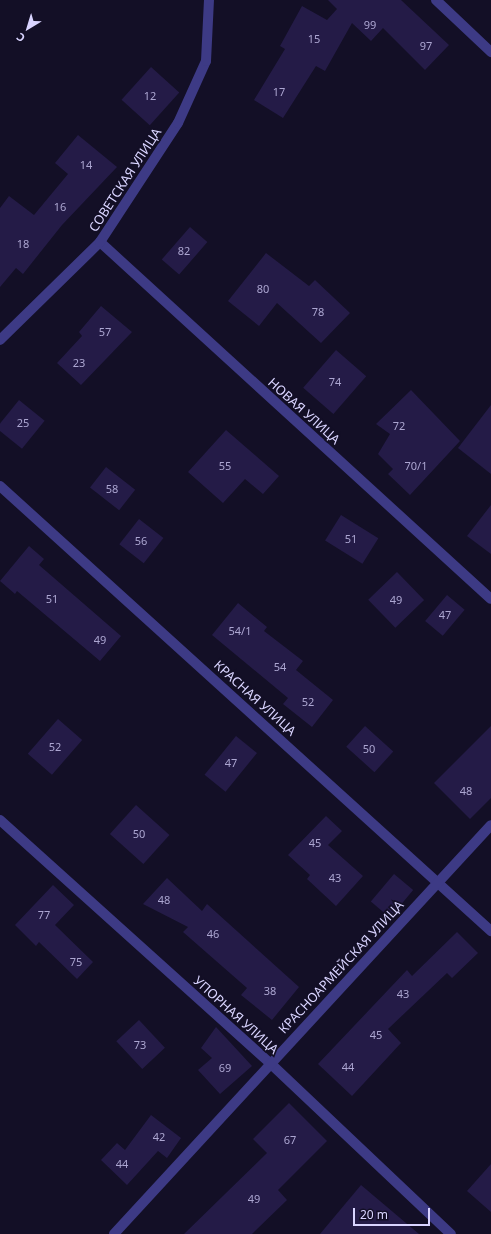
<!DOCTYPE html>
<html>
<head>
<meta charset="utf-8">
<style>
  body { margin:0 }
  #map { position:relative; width:491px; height:1234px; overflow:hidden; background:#130f26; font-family:"Noto Sans",sans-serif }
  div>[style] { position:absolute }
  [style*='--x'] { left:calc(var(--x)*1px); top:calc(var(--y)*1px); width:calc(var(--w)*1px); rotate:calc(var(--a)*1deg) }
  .building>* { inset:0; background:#241b47; transform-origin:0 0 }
  .minor>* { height:10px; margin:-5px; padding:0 5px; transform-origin:5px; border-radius:5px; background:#3d3a85 }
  span { translate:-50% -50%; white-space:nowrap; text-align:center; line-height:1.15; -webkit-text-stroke:3.5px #130f26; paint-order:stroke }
  .number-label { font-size:11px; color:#aca6d1 }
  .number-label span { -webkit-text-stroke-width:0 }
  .street-label { font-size:13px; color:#d9d4ff }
  .north { position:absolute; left:8px; top:8px; width:40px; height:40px; -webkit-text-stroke:3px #130f26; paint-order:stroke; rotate:218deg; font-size:11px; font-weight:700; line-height:16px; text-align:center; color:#d9d4ff }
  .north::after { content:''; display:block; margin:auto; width:14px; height:18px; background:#d9d4ff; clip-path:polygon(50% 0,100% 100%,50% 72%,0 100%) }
  .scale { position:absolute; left:353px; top:1208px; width:77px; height:18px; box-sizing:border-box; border:2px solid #d9d4ff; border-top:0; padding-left:5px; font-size:12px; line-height:14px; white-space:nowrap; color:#d9d4ff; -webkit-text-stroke:3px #130f26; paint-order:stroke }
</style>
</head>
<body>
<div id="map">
  <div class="building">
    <i style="clip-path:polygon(328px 0,401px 0,449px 45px,425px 70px,383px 28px,371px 41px,352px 23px,325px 71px,316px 66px,283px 118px,254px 100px,285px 49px,280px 46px,302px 6px,327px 20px,337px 9px)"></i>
    <i style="left:151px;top:67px;width:38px;height:44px;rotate:42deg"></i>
    <i style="clip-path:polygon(78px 135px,117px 167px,62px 225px,23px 274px,16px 268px,0 287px,0 208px,9px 196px,34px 215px,68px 174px,55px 163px)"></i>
    <i style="left:190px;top:227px;width:23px;height:43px;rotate:41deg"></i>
    <i style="clip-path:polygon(266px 253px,309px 286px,315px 280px,350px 313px,321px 343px,277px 303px,259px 326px,228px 301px)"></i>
    <i style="clip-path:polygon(101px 306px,132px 332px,81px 385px,57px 363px,82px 336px,79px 332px)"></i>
    <i style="left:336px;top:350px;width:40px;height:50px;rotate:41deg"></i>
    <i style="clip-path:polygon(411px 390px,460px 441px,410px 495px,388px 474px,393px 469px,378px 454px,390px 434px,376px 424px)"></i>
    <i style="left:19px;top:400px;width:33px;height:36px;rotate:39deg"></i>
    <i style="clip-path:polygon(491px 405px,491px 474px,458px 448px)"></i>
    <i style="clip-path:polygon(226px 430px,279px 476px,263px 494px,245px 479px,223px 503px,188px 472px)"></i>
    <i style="left:106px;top:467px;width:37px;height:26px;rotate:38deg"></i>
    <i style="clip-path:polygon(491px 505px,491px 554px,467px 536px)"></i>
    <i style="left:341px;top:515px;width:44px;height:30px;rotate:32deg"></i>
    <i style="left:139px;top:519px;width:31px;height:32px;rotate:38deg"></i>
    <i style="clip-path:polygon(29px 546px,44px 559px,39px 565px,121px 636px,100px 661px,17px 591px,15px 594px,0 581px)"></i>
    <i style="left:397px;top:572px;width:39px;height:40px;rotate:46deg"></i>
    <i style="left:447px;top:595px;width:23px;height:34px;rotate:40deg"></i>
    <i style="clip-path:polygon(238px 603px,267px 627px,264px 631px,303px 661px,296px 670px,333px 700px,312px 727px,283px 704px,288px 698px,212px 635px)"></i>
    <i style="left:58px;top:719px;width:32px;height:46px;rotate:41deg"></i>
    <i style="left:365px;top:726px;width:38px;height:28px;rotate:42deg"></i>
    <i style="clip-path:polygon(491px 726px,491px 798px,470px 819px,434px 783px)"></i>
    <i style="left:236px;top:736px;width:27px;height:50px;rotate:39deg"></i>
    <i style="left:136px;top:805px;width:45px;height:39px;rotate:42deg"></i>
    <i style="clip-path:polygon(326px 816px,342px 831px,328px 845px,363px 876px,336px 906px,307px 879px,310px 875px,288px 855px)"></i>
    <i style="left:394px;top:874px;width:25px;height:36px;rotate:40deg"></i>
    <i style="clip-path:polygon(167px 878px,202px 911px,207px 904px,299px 987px,272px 1020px,241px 995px,247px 988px,183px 932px,188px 927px,143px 904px)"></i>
    <i style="clip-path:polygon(53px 885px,74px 905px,55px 925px,93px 962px,77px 979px,39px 942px,36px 946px,15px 925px)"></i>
    <i style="clip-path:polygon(457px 932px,478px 953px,452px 978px,447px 973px,388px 1029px,401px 1043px,352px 1096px,318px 1064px,407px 970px,412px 976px)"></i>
    <i style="left:139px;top:1020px;width:38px;height:31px;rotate:47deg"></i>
    <i style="clip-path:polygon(216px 1027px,252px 1066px,220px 1094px,198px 1070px,212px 1058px,201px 1048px)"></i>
    <i style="clip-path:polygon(289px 1103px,327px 1141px,278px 1190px,287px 1200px,252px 1234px,184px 1234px,267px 1153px,253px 1139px)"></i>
    <i style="clip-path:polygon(151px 1115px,181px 1138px,167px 1158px,158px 1151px,127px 1185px,101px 1160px,117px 1143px,125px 1150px)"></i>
    <i style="clip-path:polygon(491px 1164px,491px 1212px,467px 1191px)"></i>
    <i style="clip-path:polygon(361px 1185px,419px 1234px,320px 1234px)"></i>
  </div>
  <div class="minor">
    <i style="--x:436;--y:0;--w:76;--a:43.4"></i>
    <i style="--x:100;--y:242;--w:529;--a:42.4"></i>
    <i style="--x:0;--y:340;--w:140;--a:-44.4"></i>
    <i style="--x:100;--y:242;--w:142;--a:-56.8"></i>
    <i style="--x:178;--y:123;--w:68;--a:-65.7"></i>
    <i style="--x:206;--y:61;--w:61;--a:-87.2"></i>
    <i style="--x:0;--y:486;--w:663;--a:42.19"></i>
    <i style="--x:0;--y:820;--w:363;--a:42"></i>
    <i style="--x:270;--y:1063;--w:249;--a:43.4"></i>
    <i style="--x:114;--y:1234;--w:556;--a:-47.33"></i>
  </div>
  <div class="number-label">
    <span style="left:370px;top:25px">99</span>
    <span style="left:314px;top:39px">15</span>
    <span style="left:426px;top:46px">97</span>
    <span style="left:279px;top:92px">17</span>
    <span style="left:150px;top:96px">12</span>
    <span style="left:86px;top:165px">14</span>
    <span style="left:60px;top:207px">16</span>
    <span style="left:23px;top:244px">18</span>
    <span style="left:184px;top:251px">82</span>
    <span style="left:263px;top:289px">80</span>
    <span style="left:318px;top:312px">78</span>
    <span style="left:105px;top:332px">57</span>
    <span style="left:79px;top:363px">23</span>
    <span style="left:335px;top:382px">74</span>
    <span style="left:23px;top:423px">25</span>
    <span style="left:399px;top:426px">72</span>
    <span style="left:225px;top:466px">55</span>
    <span style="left:416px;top:466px">70/1</span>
    <span style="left:112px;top:489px">58</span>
    <span style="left:351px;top:539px">51</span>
    <span style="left:141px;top:541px">56</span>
    <span style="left:52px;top:599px">51</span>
    <span style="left:396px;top:600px">49</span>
    <span style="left:445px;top:615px">47</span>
    <span style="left:240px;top:631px">54/1</span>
    <span style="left:100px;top:640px">49</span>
    <span style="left:280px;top:667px">54</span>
    <span style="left:308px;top:702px">52</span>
    <span style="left:55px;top:747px">52</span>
    <span style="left:369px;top:749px">50</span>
    <span style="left:231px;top:763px">47</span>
    <span style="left:466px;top:791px">48</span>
    <span style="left:139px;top:834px">50</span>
    <span style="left:315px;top:843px">45</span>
    <span style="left:335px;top:878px">43</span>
    <span style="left:164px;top:900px">48</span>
    <span style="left:44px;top:915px">77</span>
    <span style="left:213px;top:934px">46</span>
    <span style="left:76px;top:962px">75</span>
    <span style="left:270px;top:991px">38</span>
    <span style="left:403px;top:994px">43</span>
    <span style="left:376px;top:1035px">45</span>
    <span style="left:140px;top:1045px">73</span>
    <span style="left:348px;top:1067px">44</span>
    <span style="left:225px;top:1068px">69</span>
    <span style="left:159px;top:1137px">42</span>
    <span style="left:290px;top:1140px">67</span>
    <span style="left:122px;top:1164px">44</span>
    <span style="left:254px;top:1199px">49</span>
  </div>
  <div class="street-label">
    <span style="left:125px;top:180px;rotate:-57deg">СОВЕТСКАЯ УЛИЦА</span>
    <span style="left:304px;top:411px;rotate:42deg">НОВАЯ УЛИЦА</span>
    <span style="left:255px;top:698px;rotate:42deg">КРАСНАЯ УЛИЦА</span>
    <span style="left:341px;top:967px;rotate:-47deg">КРАСНОАРМЕЙСКАЯ УЛИЦА</span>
    <span style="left:236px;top:1015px;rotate:42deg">УПОРНАЯ УЛИЦА</span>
  </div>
  <div class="north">С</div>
  <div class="scale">20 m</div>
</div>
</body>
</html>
